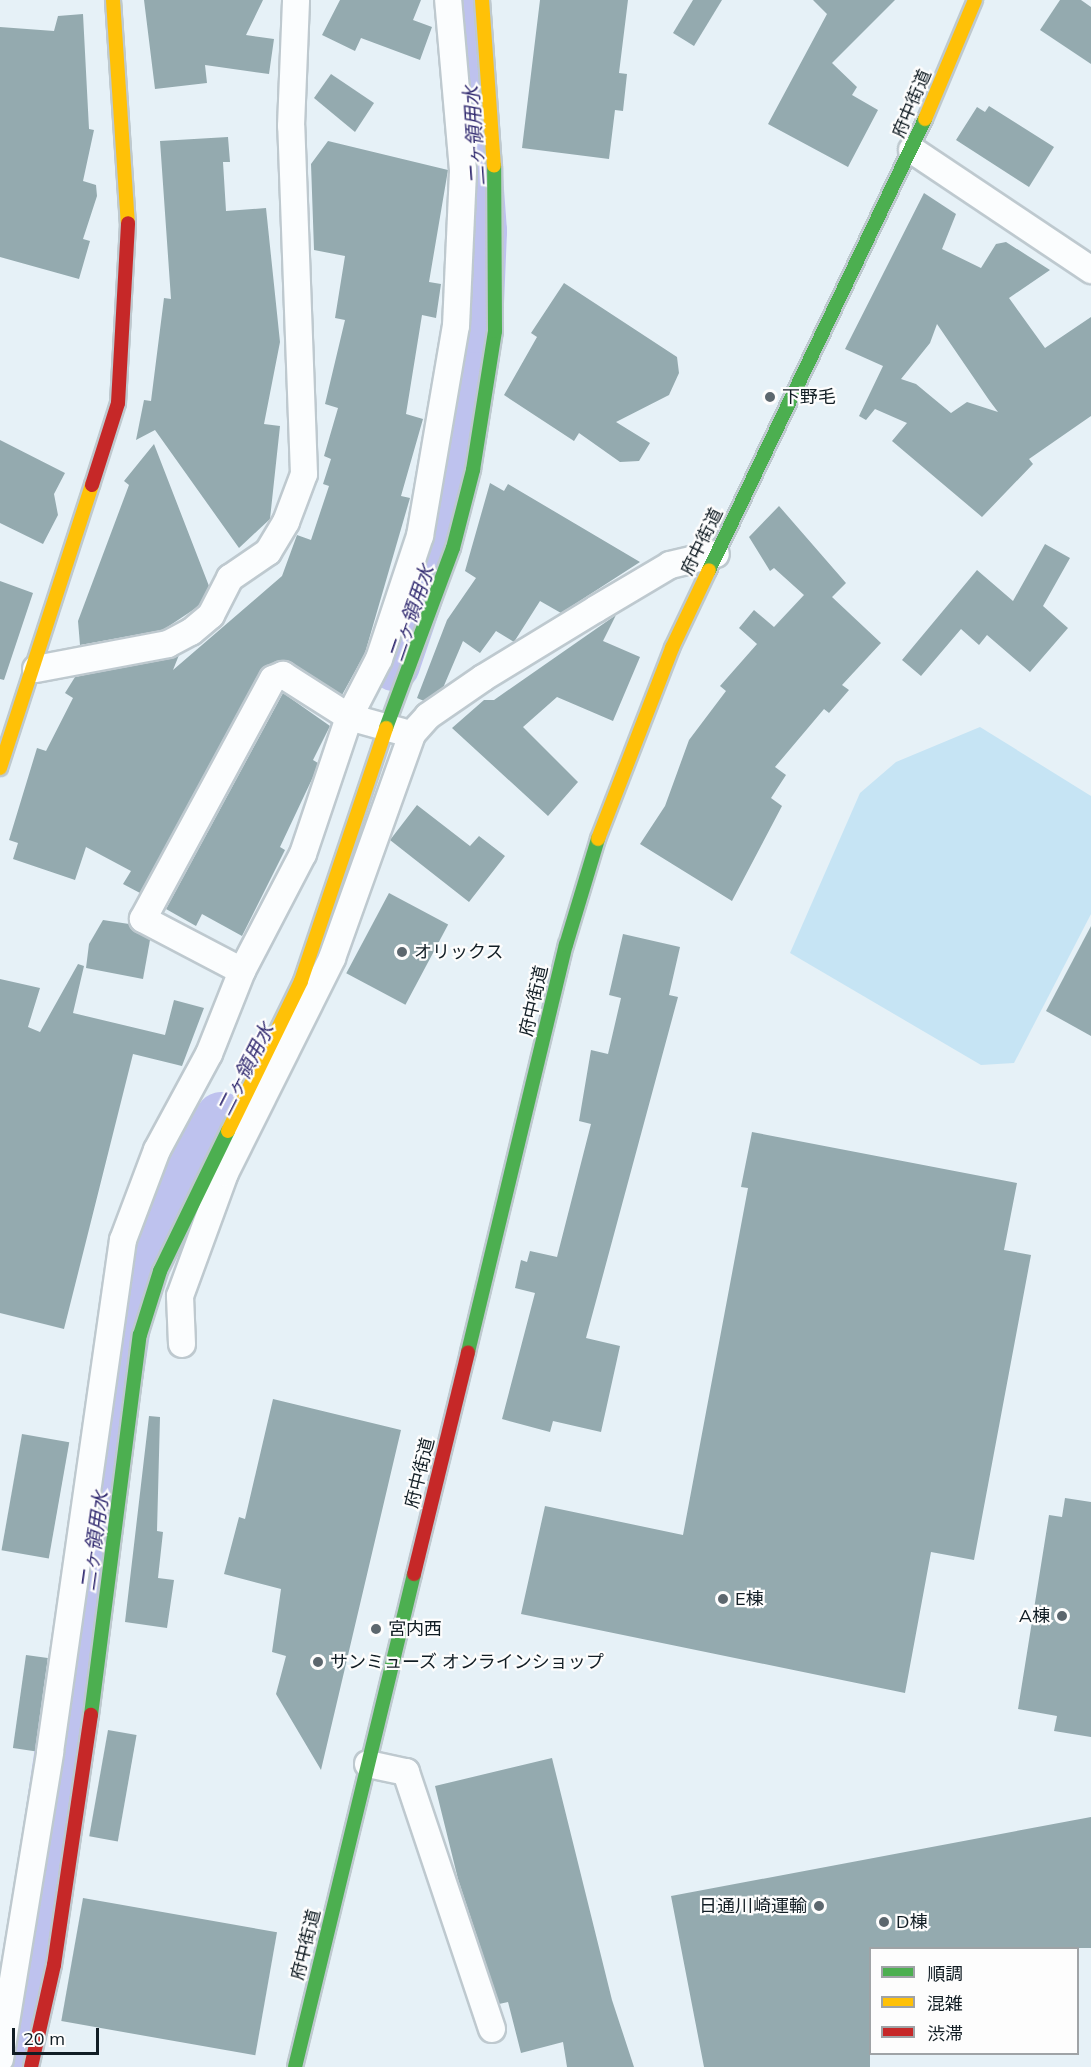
<!DOCTYPE html>
<html>
<head>
<meta charset="utf-8">
<style>
  body { margin:0 }
  #map { position:relative; width:1091px; height:2067px; overflow:hidden; background:#e6f1f7; font-family:Mulish,"Noto Sans JP",sans-serif }
  div>[style] { position:absolute }
  [style*='--x'] { left:calc(var(--x)*1px); top:calc(var(--y)*1px); width:calc(var(--w)*1px); rotate:calc(var(--a)*1deg) }
  .green>* { inset:0; background:#c6e4f4 }
  .river>* { height:52px; margin:-26px; padding:0 26px; transform-origin:26px; border-radius:26px; background:#bec2ee }
  .building>* { inset:0; background:#94aaaf; transform-origin:0 0 }
  .roads { filter:drop-shadow(2px 0 #bec9cf) drop-shadow(-2px 0 #bec9cf) drop-shadow(0 2px #bec9cf) drop-shadow(0 -2px #bec9cf) }
  .street>* { height:26px; margin:-13px; padding:0 13px; transform-origin:13px; border-radius:13px; background:#fbfdfe }
  .fast>* { height:14px; margin:-7px; padding:0 7px; transform-origin:7px; border-radius:7px; background:#4caf50 }
  .slow>* { height:14px; margin:-7px; padding:0 7px; transform-origin:7px; border-radius:7px; background:#ffc107 }
  .jam>* { height:14px; margin:-7px; padding:0 7px; transform-origin:7px; border-radius:7px; background:#c62828 }
  .dots>* { width:16px; height:16px; translate:-50% -50%; box-sizing:border-box; border:3px solid #fdfdfd; border-radius:50% }
  span { translate:-50% -50%; white-space:nowrap; text-align:center; line-height:1.15; -webkit-text-stroke:4.5px #fdfdfd; paint-order:stroke }
  .street-label { font-size:18px; color:#111d24 }
  .poi-label { font-size:18px; color:#111d24 }
  .left { translate:0 -50%; text-align:left }
  .right { translate:-100% -50%; text-align:right }
  .water-label { font-size:20px; color:#332c71; font-style:italic }
  .legend { position:absolute; left:869px; top:1947px; width:210px; height:108px; box-sizing:border-box; background:#fdfdfd; border:2px solid #9fa3a6; margin:0; padding:8px 10px; list-style:none; font-size:18px; color:#111d24 }
  .legend li { display:flex; align-items:center; gap:12px; height:30px }
  .legend b { width:30px; border:2px solid #9fa3a6 }
  .scale { position:absolute; left:12px; top:2028px; width:87px; height:27px; box-sizing:border-box; border:3px solid #111d24; border-top:0; padding-left:8px; font-size:18px; line-height:21px; white-space:nowrap; color:#111d24; -webkit-text-stroke:4px #fdfdfd; paint-order:stroke }
</style>
</head>
<body>
<div id="map">
  <div class="green">
    <i style="clip-path:polygon(980px 727px,1091px 796px,1091px 914px,1014px 1063px,981px 1065px,790px 953px,860px 793px,896px 762px)"></i>
  </div>
  <div class="river">
    <i style="--x:394;--y:665;--w:150;--a:-71.3"></i>
    <i style="--x:442;--y:523;--w:199;--a:-79.9"></i>
    <i style="--x:477;--y:327;--w:96;--a:-87.6"></i>
    <i style="--x:481;--y:231;--w:232;--a:-94.2"></i>
    <i style="--x:13;--y:2067;--w:790;--a:-81.41"></i>
    <i style="--x:131;--y:1286;--w:54;--a:-69.6"></i>
    <i style="--x:150;--y:1235;--w:137;--a:-58.7"></i>
  </div>
  <div class="building">
    <i style="clip-path:polygon(144px 0,263px 0,246px 35px,274px 39px,269px 74px,205px 65px,207px 83px,155px 89px)"></i>
    <i style="clip-path:polygon(340px 0,421px 0,413px 20px,432px 27px,420px 60px,361px 38px,355px 51px,322px 35px)"></i>
    <i style="clip-path:polygon(540px 0,628px 0,619px 73px,627px 74px,623px 111px,615px 110px,609px 159px,522px 148px)"></i>
    <i style="clip-path:polygon(693px 0,722px 0,694px 46px,673px 33px)"></i>
    <i style="clip-path:polygon(813px 0,895px 0,832px 63px,857px 87px,852px 95px,878px 110px,848px 167px,768px 124px,827px 14px)"></i>
    <i style="clip-path:polygon(1060px 0,1081px 0,1091px 7px,1091px 64px,1040px 30px)"></i>
    <i style="clip-path:polygon(83px 14px,89px 129px,94px 130px,83px 181px,96px 185px,97px 196px,83px 239px,90px 241px,79px 279px,0 257px,0 27px,54px 31px,58px 16px)"></i>
    <i style="clip-path:polygon(331px 74px,374px 103px,355px 132px,314px 98px)"></i>
    <i style="clip-path:polygon(989px 106px,1054px 147px,1029px 187px,956px 140px,977px 107px,985px 112px)"></i>
    <i style="clip-path:polygon(228px 137px,230px 162px,223px 162px,226px 211px,266px 208px,280px 342px,264px 424px,280px 426px,270px 519px,239px 548px,155px 430px,136px 440px,144px 400px,151px 401px,164px 298px,171px 299px,160px 141px)"></i>
    <i style="clip-path:polygon(328px 141px,448px 170px,429px 282px,441px 284px,436px 318px,422px 315px,406px 414px,423px 419px,401px 496px,410px 498px,365px 653px,342px 695px,285px 660px,260px 671px,140px 893px,123px 884px,131px 871px,86px 847px,75px 880px,13px 859px,18px 843px,9px 840px,37px 748px,46px 751px,73px 698px,65px 693px,75px 677px,179px 655px,173px 670px,282px 576px,297px 535px,311px 540px,329px 486px,323px 484px,331px 459px,324px 456px,338px 408px,325px 404px,345px 320px,335px 318px,345px 256px,314px 250px,311px 164px)"></i>
    <i style="clip-path:polygon(evenodd,924px 193px,956px 214px,942px 249px,981px 268px,996px 244px,1006px 242px,1050px 270px,1009px 298px,1045px 348px,1091px 317px,1091px 416px,1029px 459px,1033px 464px,982px 517px,892px 441px,907px 423px,875px 409px,866px 420px,859px 416px,883px 366px,845px 349px,924px 193px,937px 324px,989px 400px,998px 412px,967px 402px,951px 413px,916px 384px,901px 379px,930px 343px,937px 324px)"></i>
    <i style="clip-path:polygon(564px 283px,677px 357px,679px 373px,669px 395px,616px 422px,650px 443px,639px 461px,620px 462px,579px 433px,574px 441px,504px 395px,537px 337px,531px 333px)"></i>
    <i style="clip-path:polygon(0 440px,65px 473px,54px 494px,58px 515px,43px 544px,0 523px)"></i>
    <i style="clip-path:polygon(154px 444px,209px 586px,199px 606px,163px 630px,80px 645px,78px 621px,129px 485px,124px 481px)"></i>
    <i style="clip-path:polygon(490px 483px,504px 491px,508px 484px,640px 562px,561px 613px,540px 601px,514px 642px,496px 631px,480px 653px,463px 641px,443px 688px,424px 701px,417px 698px,447px 620px,476px 578px,465px 571px)"></i>
    <i style="clip-path:polygon(779px 506px,846px 583px,832px 597px,881px 643px,842px 685px,849px 690px,829px 713px,824px 709px,775px 767px,786px 775px,771px 798px,782px 806px,732px 901px,640px 844px,665px 806px,689px 740px,726px 691px,720px 686px,757px 644px,739px 628px,754px 610px,774px 627px,804px 595px,774px 568px,770px 571px,749px 537px)"></i>
    <i style="clip-path:polygon(1045px 544px,1070px 558px,1043px 606px,1068px 628px,1030px 672px,987px 635px,979px 645px,961px 629px,921px 676px,902px 660px,977px 570px,1013px 601px)"></i>
    <i style="clip-path:polygon(0 581px,33px 593px,4px 680px,0 679px)"></i>
    <i style="clip-path:polygon(616px 615px,603px 641px,640px 657px,613px 721px,557px 697px,523px 727px,578px 782px,548px 816px,452px 728px,484px 700px,494px 700px)"></i>
    <i style="clip-path:polygon(283px 693px,330px 726px,313px 760px,318px 763px,313px 777px,280px 847px,285px 850px,242px 936px,202px 914px,196px 926px,166px 909px)"></i>
    <i style="clip-path:polygon(417px 805px,470px 846px,479px 836px,505px 856px,469px 902px,390px 840px)"></i>
    <i style="left:389px;top:893px;width:67px;height:91px;rotate:28deg"></i>
    <i style="clip-path:polygon(103px 920px,129px 924px,150px 940px,143px 979px,86px 968px,89px 944px)"></i>
    <i style="clip-path:polygon(1091px 926px,1091px 1036px,1046px 1011px)"></i>
    <i style="clip-path:polygon(623px 934px,680px 947px,669px 995px,678px 997px,586px 1338px,620px 1346px,601px 1432px,553px 1421px,550px 1432px,502px 1419px,535px 1293px,515px 1288px,521px 1260px,527px 1262px,530px 1251px,557px 1257px,591px 1124px,579px 1121px,591px 1050px,608px 1054px,621px 998px,609px 995px)"></i>
    <i style="clip-path:polygon(78px 964px,84px 966px,73px 1013px,165px 1035px,174px 1000px,204px 1008px,182px 1066px,133px 1054px,64px 1329px,0 1313px,0 979px,40px 988px,28px 1027px,40px 1032px)"></i>
    <i style="clip-path:polygon(752px 1132px,1017px 1183px,1004px 1250px,1031px 1255px,974px 1560px,931px 1552px,905px 1693px,521px 1614px,545px 1506px,683px 1535px,748px 1188px,741px 1187px)"></i>
    <i style="clip-path:polygon(273px 1399px,401px 1430px,321px 1770px,276px 1694px,286px 1656px,272px 1652px,281px 1589px,224px 1574px,239px 1517px,245px 1519px)"></i>
    <i style="clip-path:polygon(149px 1416px,160px 1417px,157px 1531px,163px 1532px,158px 1578px,174px 1580px,167px 1628px,125px 1622px)"></i>
    <i style="left:22px;top:1434px;width:48px;height:118px;rotate:10deg"></i>
    <i style="clip-path:polygon(1065px 1498px,1091px 1502px,1091px 1737px,1054px 1731px,1057px 1716px,1018px 1709px,1049px 1515px,1062px 1517px)"></i>
    <i style="left:26px;top:1655px;width:22px;height:94px;rotate:8deg"></i>
    <i style="left:108px;top:1730px;width:29px;height:108px;rotate:10deg"></i>
    <i style="clip-path:polygon(552px 1758px,612px 2000px,634px 2067px,567px 2067px,563px 2042px,521px 2053px,508px 2002px,499px 2004px,458px 1879px,435px 1786px)"></i>
    <i style="clip-path:polygon(1091px 1817px,1091px 1948px,870px 1948px,870px 2067px,704px 2067px,671px 1896px)"></i>
    <i style="left:83px;top:1898px;width:197px;height:125px;rotate:10deg"></i>
  </div>
  <div class="roads">
    <div class="street">
      <i style="--x:912;--y:150;--w:216;--a:33.8"></i>
      <i style="--x:36;--y:669;--w:134;--a:-10.7"></i>
      <i style="--x:168;--y:644;--w:26;--a:-28"></i>
      <i style="--x:191;--y:632;--w:26;--a:-40"></i>
      <i style="--x:211;--y:615;--w:42;--a:-62.8"></i>
      <i style="--x:230;--y:578;--w:46;--a:-34.4"></i>
      <i style="--x:268;--y:552;--w:35;--a:-59"></i>
      <i style="--x:286;--y:522;--w:51;--a:-69.4"></i>
      <i style="--x:304;--y:474;--w:348;--a:-92.1"></i>
      <i style="--x:291;--y:126;--w:126;--a:-87.7"></i>
      <i style="--x:242;--y:971;--w:112;--a:-152.3"></i>
      <i style="--x:143;--y:919;--w:273;--a:-61.6"></i>
      <i style="--x:273;--y:679;--w:11;--a:-22"></i>
      <i style="--x:283;--y:675;--w:78;--a:32.5"></i>
      <i style="--x:349;--y:717;--w:56;--a:15.5"></i>
      <i style="--x:182;--y:1344;--w:48;--a:-92.4"></i>
      <i style="--x:180;--y:1296;--w:131;--a:-69.9"></i>
      <i style="--x:225;--y:1173;--w:240;--a:-63.5"></i>
      <i style="--x:332;--y:958;--w:238;--a:-70.3"></i>
      <i style="--x:412;--y:734;--w:24;--a:-48"></i>
      <i style="--x:428;--y:716;--w:67;--a:-34.6"></i>
      <i style="--x:483;--y:678;--w:132;--a:-31.4"></i>
      <i style="--x:596;--y:609;--w:86;--a:-30.7"></i>
      <i style="--x:670;--y:565;--w:47;--a:-13.4"></i>
      <i style="--x:368;--y:1764;--w:39;--a:12"></i>
      <i style="--x:406;--y:1772;--w:271;--a:71.5"></i>
      <i style="--x:0;--y:2059;--w:311;--a:-80.7"></i>
      <i style="--x:50;--y:1752;--w:517;--a:-81.89"></i>
      <i style="--x:123;--y:1240;--w:96;--a:-69.3"></i>
      <i style="--x:157;--y:1150;--w:109;--a:-61.6"></i>
      <i style="--x:209;--y:1054;--w:89;--a:-68.3"></i>
      <i style="--x:242;--y:971;--w:132;--a:-62.5"></i>
      <i style="--x:303;--y:854;--w:145;--a:-71.4"></i>
      <i style="--x:349;--y:717;--w:65;--a:-62.7"></i>
      <i style="--x:379;--y:659;--w:130;--a:-71.6"></i>
      <i style="--x:420;--y:536;--w:213;--a:-80.3"></i>
      <i style="--x:456;--y:326;--w:156;--a:-87.4"></i>
      <i style="--x:463;--y:170;--w:171;--a:-95"></i>
    </div>
    <div class="fast">
      <i style="--x:709;--y:570;--w:500;--a:-64.41"></i>
      <i style="--x:386;--y:728;--w:192;--a:-69.6"></i>
      <i style="--x:453;--y:548;--w:81;--a:-75.6"></i>
      <i style="--x:473;--y:470;--w:141;--a:-81"></i>
      <i style="--x:495;--y:331;--w:165;--a:-90.3"></i>
      <i style="--x:468;--y:1352;--w:419;--a:-76.5"></i>
      <i style="--x:566;--y:945;--w:111;--a:-73.2"></i>
      <i style="--x:91;--y:1715;--w:383;--a:-82.7"></i>
      <i style="--x:140;--y:1335;--w:67;--a:-72.6"></i>
      <i style="--x:160;--y:1271;--w:156;--a:-64.1"></i>
      <i style="--x:295;--y:2067;--w:507;--a:-76.43"></i>
    </div>
    <div class="slow">
      <i style="--x:113;--y:0;--w:224;--a:86.2"></i>
      <i style="--x:482;--y:0;--w:166;--a:85.9"></i>
      <i style="--x:925;--y:119;--w:129;--a:-67.2"></i>
      <i style="--x:0;--y:768;--w:298;--a:-72"></i>
      <i style="--x:598;--y:839;--w:205;--a:-68.8"></i>
      <i style="--x:672;--y:648;--w:86;--a:-64.6"></i>
      <i style="--x:228;--y:1131;--w:167;--a:-64"></i>
      <i style="--x:301;--y:981;--w:267;--a:-71.4"></i>
    </div>
    <div class="jam">
      <i style="--x:92;--y:485;--w:86;--a:-72.4"></i>
      <i style="--x:118;--y:403;--w:180;--a:-86.8"></i>
      <i style="--x:414;--y:1574;--w:228;--a:-76.3"></i>
      <i style="--x:31;--y:2067;--w:105;--a:-77.3"></i>
      <i style="--x:54;--y:1965;--w:253;--a:-81.6"></i>
    </div>
  </div>
  <div class="dots">
    <i style="left:770px;top:397px;background:#5c676e"></i>
    <i style="left:402px;top:952px;background:#5c676e"></i>
    <i style="left:723px;top:1599px;background:#5c676e"></i>
    <i style="left:1062px;top:1616px;background:#5c676e"></i>
    <i style="left:376px;top:1629px;background:#5c676e"></i>
    <i style="left:318px;top:1662px;background:#5c676e"></i>
    <i style="left:819px;top:1906px;background:#5c676e"></i>
    <i style="left:884px;top:1922px;background:#5c676e"></i>
  </div>
  <div class="street-label">
    <span style="left:912px;top:104px;rotate:-67deg">府中街道</span>
    <span style="left:702px;top:542px;rotate:-64deg">府中街道</span>
    <span style="left:534px;top:1001px;rotate:-77deg">府中街道</span>
    <span style="left:420px;top:1473px;rotate:-76deg">府中街道</span>
    <span style="left:306px;top:1945px;rotate:-76deg">府中街道</span>
  </div>
  <div class="poi-label">
    <span class="left" style="left:782px;top:397px">下野毛</span>
    <span class="left" style="left:414px;top:952px">オリックス</span>
    <span class="left" style="left:735px;top:1599px">E棟</span>
    <span class="right" style="left:1050px;top:1616px">A棟</span>
    <span class="left" style="left:388px;top:1629px">宮内西</span>
    <span class="left" style="left:330px;top:1662px">サンミューズ オンラインショップ</span>
    <span class="right" style="left:807px;top:1906px">日通川崎運輸</span>
    <span class="left" style="left:896px;top:1922px">D棟</span>
  </div>
  <div class="water-label">
    <span style="left:474px;top:136px;rotate:-94deg">二ヶ領用水</span>
    <span style="left:411px;top:613px;rotate:-71deg">二ヶ領用水</span>
    <span style="left:245px;top:1069px;rotate:-63deg">二ヶ領用水</span>
    <span style="left:94px;top:1541px;rotate:-82deg">二ヶ領用水</span>
  </div>
  <ul class="legend">
  <li><b style="height:8px;background:#4caf50"></b>順調</li>
  <li><b style="height:8px;background:#ffc107"></b>混雑</li>
  <li><b style="height:8px;background:#c62828"></b>渋滞</li>
  </ul>
  <div class="scale">20 m</div>
</div>
</body>
</html>
